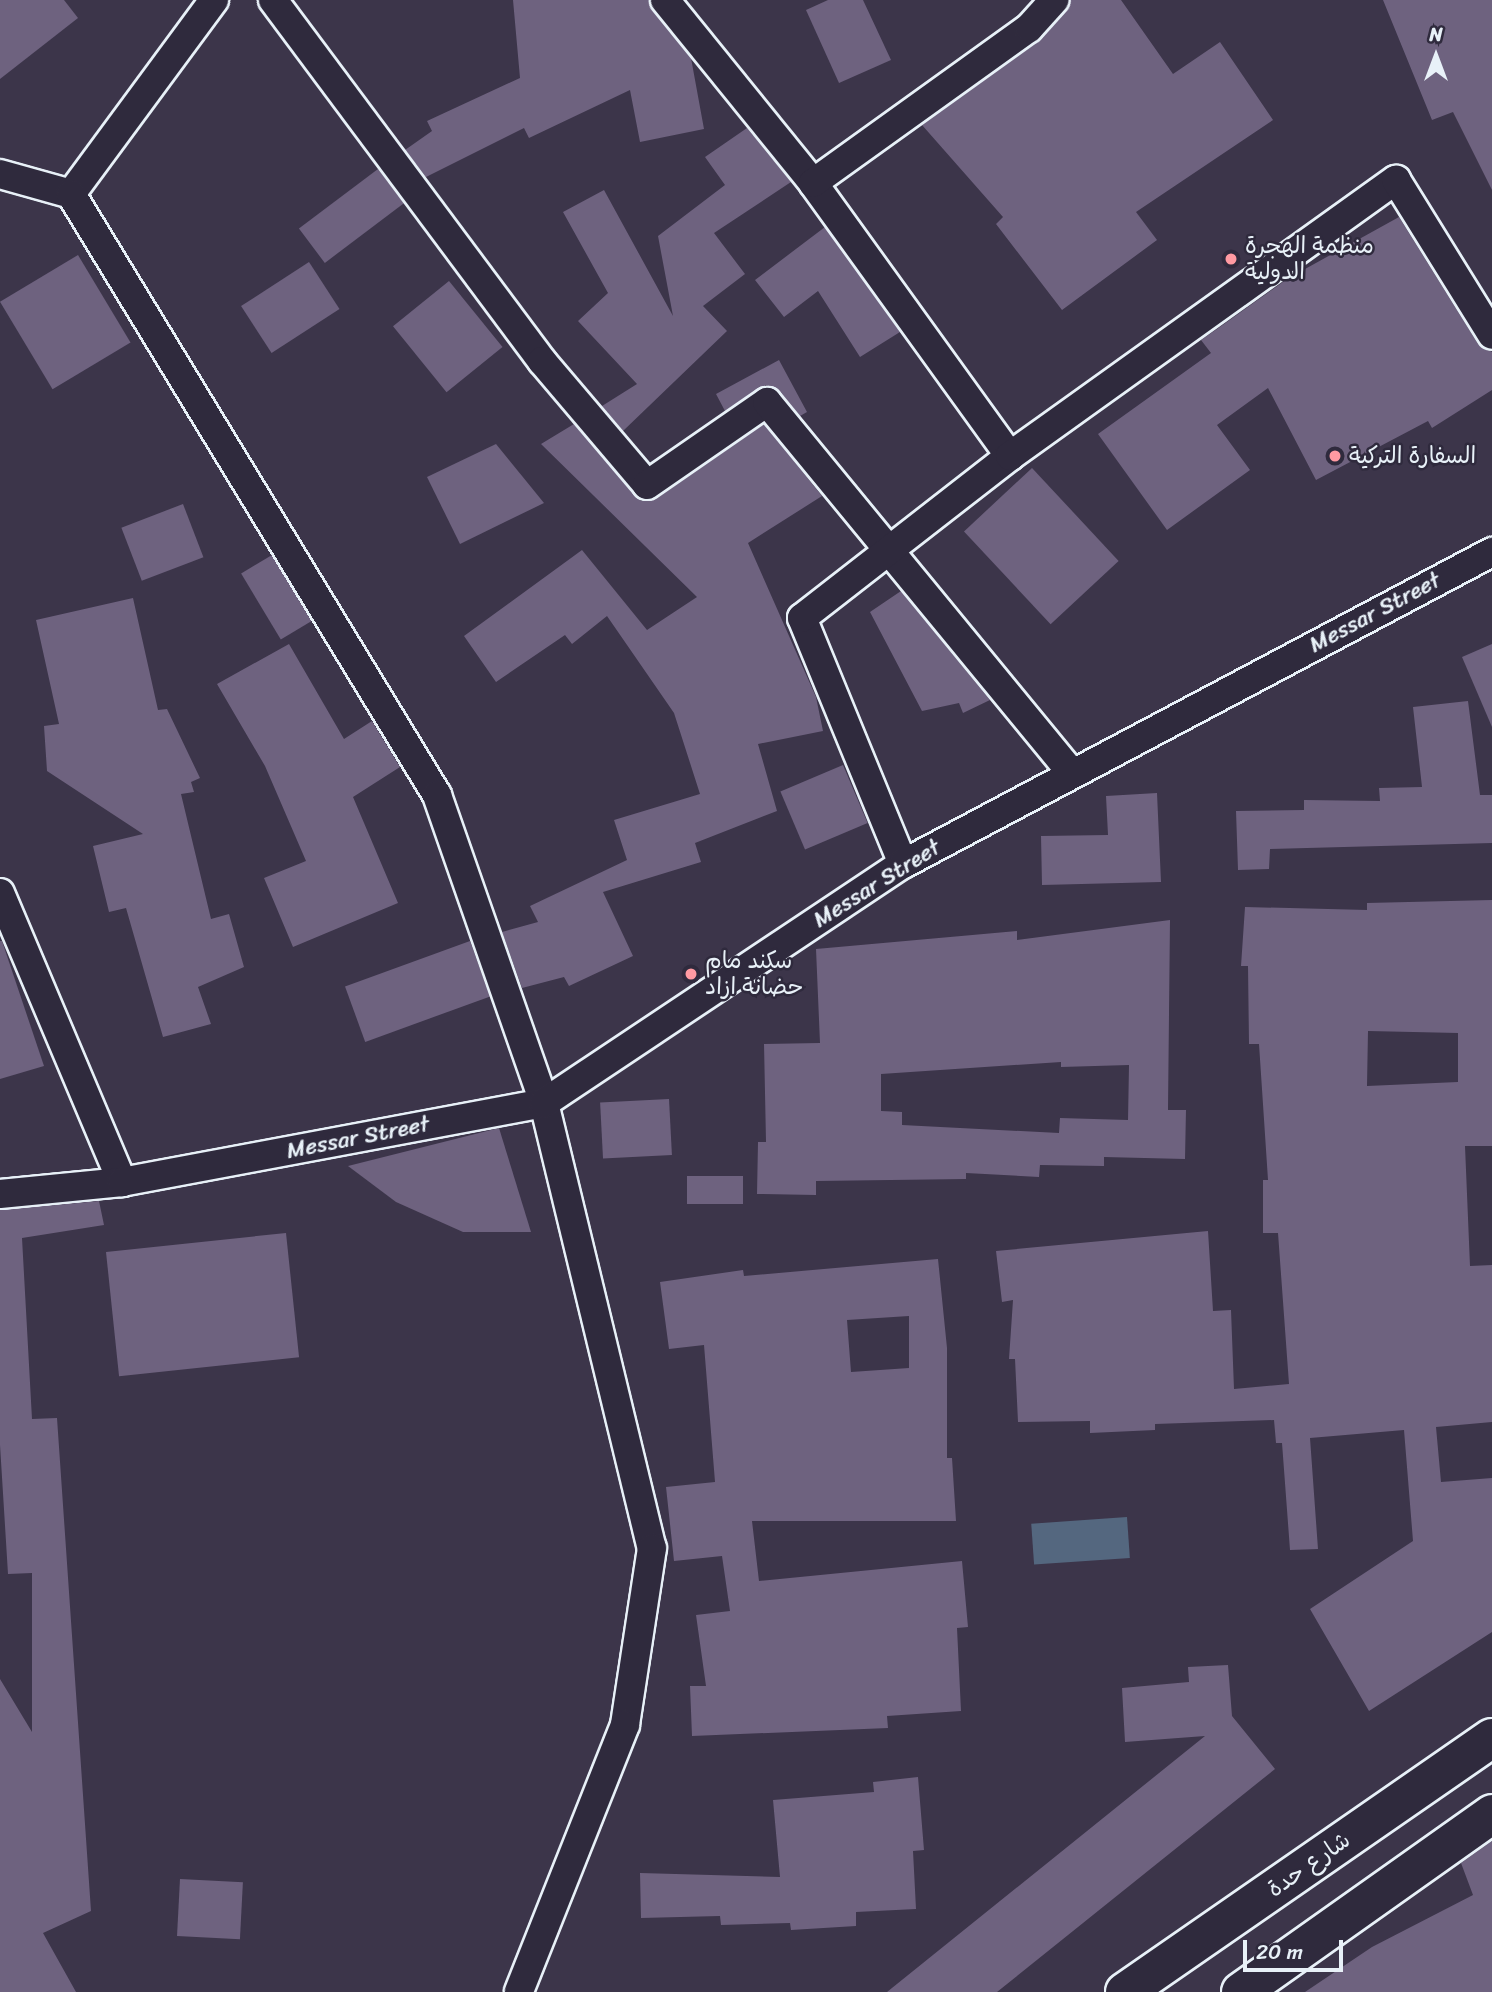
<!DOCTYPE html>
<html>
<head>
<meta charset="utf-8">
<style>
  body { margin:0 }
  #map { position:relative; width:1492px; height:1992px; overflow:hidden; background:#3c354a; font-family:Sriracha,"Playpen Sans Arabic",sans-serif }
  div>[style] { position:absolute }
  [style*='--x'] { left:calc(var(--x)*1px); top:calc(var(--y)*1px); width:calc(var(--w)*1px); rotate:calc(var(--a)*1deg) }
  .water>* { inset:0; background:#54677f; transform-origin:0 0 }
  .building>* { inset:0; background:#6e627f; transform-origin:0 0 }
  .roads { filter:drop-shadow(2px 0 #e8f1f8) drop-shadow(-2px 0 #e8f1f8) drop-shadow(0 2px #e8f1f8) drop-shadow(0 -2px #e8f1f8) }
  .street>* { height:28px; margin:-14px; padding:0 14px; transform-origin:14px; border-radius:14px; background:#2f2a3d }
  .primary>* { height:38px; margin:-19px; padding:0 19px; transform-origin:19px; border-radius:19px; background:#2f2a3d }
  .dots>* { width:19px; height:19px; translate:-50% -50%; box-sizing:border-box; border:4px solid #2f2a3d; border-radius:50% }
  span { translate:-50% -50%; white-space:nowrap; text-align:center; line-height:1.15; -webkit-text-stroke:5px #2f2a3d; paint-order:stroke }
  .poi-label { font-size:23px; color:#e8f1f8 }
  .left { translate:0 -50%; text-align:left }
  .street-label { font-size:23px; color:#e8f1f8 }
  .north { position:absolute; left:1401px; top:21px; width:70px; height:70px; -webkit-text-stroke:5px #2f2a3d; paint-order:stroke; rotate:0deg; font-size:19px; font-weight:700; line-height:28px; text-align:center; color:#e8f1f8 }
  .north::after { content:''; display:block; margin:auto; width:24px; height:32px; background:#e8f1f8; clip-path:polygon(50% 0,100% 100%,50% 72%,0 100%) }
  .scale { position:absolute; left:1243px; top:1940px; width:100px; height:32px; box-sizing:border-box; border:4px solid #e8f1f8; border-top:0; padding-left:9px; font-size:21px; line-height:24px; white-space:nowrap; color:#e8f1f8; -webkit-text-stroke:5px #2f2a3d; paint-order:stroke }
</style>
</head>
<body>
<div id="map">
  <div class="water">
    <i style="left:1127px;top:1517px;width:41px;height:96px;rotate:86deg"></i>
  </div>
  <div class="building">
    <i style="clip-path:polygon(0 0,64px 0,78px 18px,0 79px)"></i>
    <i style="clip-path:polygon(513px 0,649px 0,691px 58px,704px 129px,640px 142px,630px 90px,529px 138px,524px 128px,426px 177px,405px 150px,432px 131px,427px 121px,520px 78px)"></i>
    <i style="clip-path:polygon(828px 0,863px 0,891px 60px,839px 83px,806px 10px)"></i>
    <i style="clip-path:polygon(1070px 0,1121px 0,1173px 74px,1220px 42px,1273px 120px,1136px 212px,1157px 240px,1062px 310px,996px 224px,1003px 217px,922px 125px,1039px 41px)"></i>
    <i style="clip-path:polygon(1383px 0,1492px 0,1492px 190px,1453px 112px,1432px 120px)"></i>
    <i style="clip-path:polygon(747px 128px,791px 182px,714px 233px,745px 274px,703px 306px,727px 331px,623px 431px,602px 406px,637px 384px,578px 321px,608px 293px,563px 212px,604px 190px,673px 316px,658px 236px,725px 185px,705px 157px)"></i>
    <i style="left:378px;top:169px;width:43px;height:99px;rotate:53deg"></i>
    <i style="clip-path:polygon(1399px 217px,1478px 344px,1492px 352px,1492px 390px,1432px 428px,1428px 421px,1316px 480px,1268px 388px,1217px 425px,1250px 470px,1167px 530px,1098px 434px,1211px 353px,1201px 340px,1217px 329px,1287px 279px)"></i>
    <i style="clip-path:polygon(825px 227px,900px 332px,860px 357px,818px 291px,784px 317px,755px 280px)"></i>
    <i style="left:78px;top:255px;width:102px;height:91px;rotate:59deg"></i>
    <i style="left:309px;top:262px;width:56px;height:81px;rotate:57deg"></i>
    <i style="left:449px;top:281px;width:85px;height:72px;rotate:51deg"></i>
    <i style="clip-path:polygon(779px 360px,807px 412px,800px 416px,779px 391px,766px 385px,725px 411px,716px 394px)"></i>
    <i style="clip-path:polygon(574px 424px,641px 501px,656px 499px,764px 424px,822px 496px,748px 543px,816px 697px,823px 731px,758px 744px,777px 811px,695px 843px,701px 862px,603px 892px,633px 956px,569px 986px,564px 977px,522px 988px,502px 932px,538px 922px,530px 906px,627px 860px,614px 820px,700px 794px,674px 713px,607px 616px,572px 644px,565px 635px,496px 682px,464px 636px,582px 550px,647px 630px,697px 597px,541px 444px)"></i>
    <i style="clip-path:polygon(496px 444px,544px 503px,460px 544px,427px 477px)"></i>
    <i style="left:1032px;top:468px;width:127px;height:93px;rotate:47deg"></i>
    <i style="left:183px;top:504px;width:57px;height:66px;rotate:69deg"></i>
    <i style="left:272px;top:555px;width:77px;height:36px;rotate:59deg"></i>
    <i style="clip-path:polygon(901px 591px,990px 700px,963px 713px,959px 703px,922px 711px,870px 612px)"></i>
    <i style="clip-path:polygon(133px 598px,158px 710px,167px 709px,200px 778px,191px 782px,194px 792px,181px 794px,211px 919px,229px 914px,244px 967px,198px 987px,211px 1024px,163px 1037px,126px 908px,109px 912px,93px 846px,143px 834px,47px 771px,44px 726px,59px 724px,36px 620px)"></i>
    <i style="clip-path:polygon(289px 644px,344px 739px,372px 721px,400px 767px,353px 797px,398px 903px,293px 947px,264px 878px,306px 861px,265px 766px,217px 684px)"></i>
    <i style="clip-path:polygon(1492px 644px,1492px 727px,1462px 657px)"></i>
    <i style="clip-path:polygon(1468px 701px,1480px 795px,1492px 795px,1492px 843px,1270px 849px,1269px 869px,1238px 870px,1236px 811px,1304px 810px,1304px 800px,1380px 801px,1379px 788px,1422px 787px,1413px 707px)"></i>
    <i style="left:843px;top:765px;width:63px;height:68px;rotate:67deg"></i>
    <i style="clip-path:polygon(1157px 793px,1161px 882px,1042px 885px,1041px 836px,1108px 835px,1106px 796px)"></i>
    <i style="clip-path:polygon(evenodd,1492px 900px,1492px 1146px,1465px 1146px,1470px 1266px,1492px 1265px,1492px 1422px,1436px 1427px,1441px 1482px,1492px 1478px,1492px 1632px,1369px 1711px,1310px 1609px,1413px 1541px,1404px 1430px,1310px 1438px,1318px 1549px,1290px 1550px,1282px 1443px,1276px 1443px,1274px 1420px,1155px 1424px,1155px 1430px,1090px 1433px,1090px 1421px,1018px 1422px,1015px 1359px,1009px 1359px,1013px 1300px,1002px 1302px,996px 1251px,1208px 1231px,1213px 1311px,1231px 1310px,1234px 1389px,1289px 1384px,1278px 1233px,1263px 1233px,1263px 1180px,1268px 1180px,1259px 1044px,1249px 1044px,1248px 966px,1241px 966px,1245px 907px,1367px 910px,1367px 903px,1492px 900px,1368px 1031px,1458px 1033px,1458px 1082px,1367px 1086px,1368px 1031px)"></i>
    <i style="clip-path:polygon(evenodd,1170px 920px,1168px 1110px,1186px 1110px,1185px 1159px,1104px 1157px,1104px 1166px,1040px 1165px,1039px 1177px,966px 1173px,966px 1179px,816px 1181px,816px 1195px,757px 1194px,758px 1142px,766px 1142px,764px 1044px,820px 1043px,816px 949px,1017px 931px,1017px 940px,1170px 920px,1061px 1062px,1061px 1067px,1129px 1065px,1128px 1120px,1060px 1118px,1059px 1133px,902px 1125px,902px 1112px,881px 1111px,881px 1074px,1061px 1062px)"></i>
    <i style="clip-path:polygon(2px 941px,44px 1066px,0 1079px,0 941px)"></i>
    <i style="left:470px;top:941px;width:59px;height:133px;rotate:70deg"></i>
    <i style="left:669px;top:1099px;width:56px;height:69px;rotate:87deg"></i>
    <i style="clip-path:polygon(499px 1128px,531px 1232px,463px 1232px,396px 1202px,348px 1166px)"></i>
    <i style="left:743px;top:1176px;width:28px;height:56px;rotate:90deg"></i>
    <i style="clip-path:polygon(99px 1201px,104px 1225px,22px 1238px,32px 1419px,57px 1418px,91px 1911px,43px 1933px,76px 1992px,0 1992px,0 1679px,32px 1732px,32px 1573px,8px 1574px,0 1445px,0 1210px)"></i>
    <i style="left:286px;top:1233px;width:125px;height:181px;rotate:84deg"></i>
    <i style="clip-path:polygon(evenodd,938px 1259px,947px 1348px,947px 1458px,952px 1458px,956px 1521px,752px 1521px,759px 1581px,962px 1561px,968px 1627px,957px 1628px,961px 1711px,887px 1716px,888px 1728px,692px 1736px,690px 1686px,706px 1686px,696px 1615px,730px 1611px,722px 1556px,674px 1561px,666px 1487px,715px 1482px,704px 1345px,669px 1349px,660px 1282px,743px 1270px,744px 1276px,938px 1259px,909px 1316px,909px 1368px,851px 1372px,847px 1320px,909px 1316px)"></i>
    <i style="clip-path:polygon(1228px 1665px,1232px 1716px,1275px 1769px,997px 1992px,887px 1992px,1205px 1736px,1125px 1742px,1122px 1688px,1189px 1682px,1188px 1667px)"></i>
    <i style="clip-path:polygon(918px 1777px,924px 1850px,913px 1851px,916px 1909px,856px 1912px,856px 1926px,791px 1930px,790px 1923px,721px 1925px,720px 1916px,641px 1918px,640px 1873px,780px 1877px,773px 1800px,874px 1792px,873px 1782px)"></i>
    <i style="clip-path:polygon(1492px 1841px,1492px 1992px,1305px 1992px,1372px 1947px,1473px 1895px,1461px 1863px)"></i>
    <i style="left:180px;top:1879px;width:63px;height:57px;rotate:3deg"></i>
  </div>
  <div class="roads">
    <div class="street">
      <i style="--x:273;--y:0;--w:450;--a:53.3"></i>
      <i style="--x:542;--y:361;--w:162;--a:49.7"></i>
      <i style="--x:647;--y:485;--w:146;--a:-34.7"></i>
      <i style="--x:767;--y:402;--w:480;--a:50.6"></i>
      <i style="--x:665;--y:0;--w:235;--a:51"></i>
      <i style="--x:813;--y:183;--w:337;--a:54.2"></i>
      <i style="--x:0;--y:174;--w:74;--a:15.7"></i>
      <i style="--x:71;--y:194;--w:241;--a:-53.6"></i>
      <i style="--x:813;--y:183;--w:266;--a:-35.7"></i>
      <i style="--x:1029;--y:28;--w:38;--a:-48"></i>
      <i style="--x:71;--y:194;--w:704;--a:58.66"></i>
      <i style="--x:437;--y:795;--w:326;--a:70.8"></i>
      <i style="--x:544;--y:1103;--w:458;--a:76.4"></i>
      <i style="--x:652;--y:1548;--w:179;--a:98.7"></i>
      <i style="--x:625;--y:1725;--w:287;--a:111.7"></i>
      <i style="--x:903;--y:864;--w:266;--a:-112.3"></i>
      <i style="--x:802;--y:618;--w:264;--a:-37.9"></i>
      <i style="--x:1010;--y:456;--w:475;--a:-35.6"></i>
      <i style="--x:1396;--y:180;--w:182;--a:58.2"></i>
      <i style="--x:0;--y:893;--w:314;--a:67.1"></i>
      <i style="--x:0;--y:1194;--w:123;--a:-5.6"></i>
      <i style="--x:122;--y:1182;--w:429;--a:-10.6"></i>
      <i style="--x:544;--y:1103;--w:431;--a:-33.7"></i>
      <i style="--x:903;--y:864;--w:667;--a:-27.91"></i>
    </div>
    <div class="primary">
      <i style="--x:1125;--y:1992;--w:446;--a:-34.7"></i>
      <i style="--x:1241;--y:1992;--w:308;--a:-35.3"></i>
    </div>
  </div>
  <div class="dots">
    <i style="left:1231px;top:259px;background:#ff9aa2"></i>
    <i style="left:1335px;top:456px;background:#ff9aa2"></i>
    <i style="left:691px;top:974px;background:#ff9aa2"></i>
  </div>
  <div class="poi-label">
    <span class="left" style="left:1245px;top:259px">منظمة الهجرة<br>الدولية</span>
    <span class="left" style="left:1349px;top:456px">السفارة التركية</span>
    <span class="left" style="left:705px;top:974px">سكند مام<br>حضانة ازاد</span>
  </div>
  <div class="street-label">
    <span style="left:1375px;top:613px;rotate:-28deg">Messar Street</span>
    <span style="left:877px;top:884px;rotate:-32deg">Messar Street</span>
    <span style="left:358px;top:1138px;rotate:-11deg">Messar Street</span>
    <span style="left:1309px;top:1865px;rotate:-35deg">شارع حدة</span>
  </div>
  <div class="north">N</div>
  <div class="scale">20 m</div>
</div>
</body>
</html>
